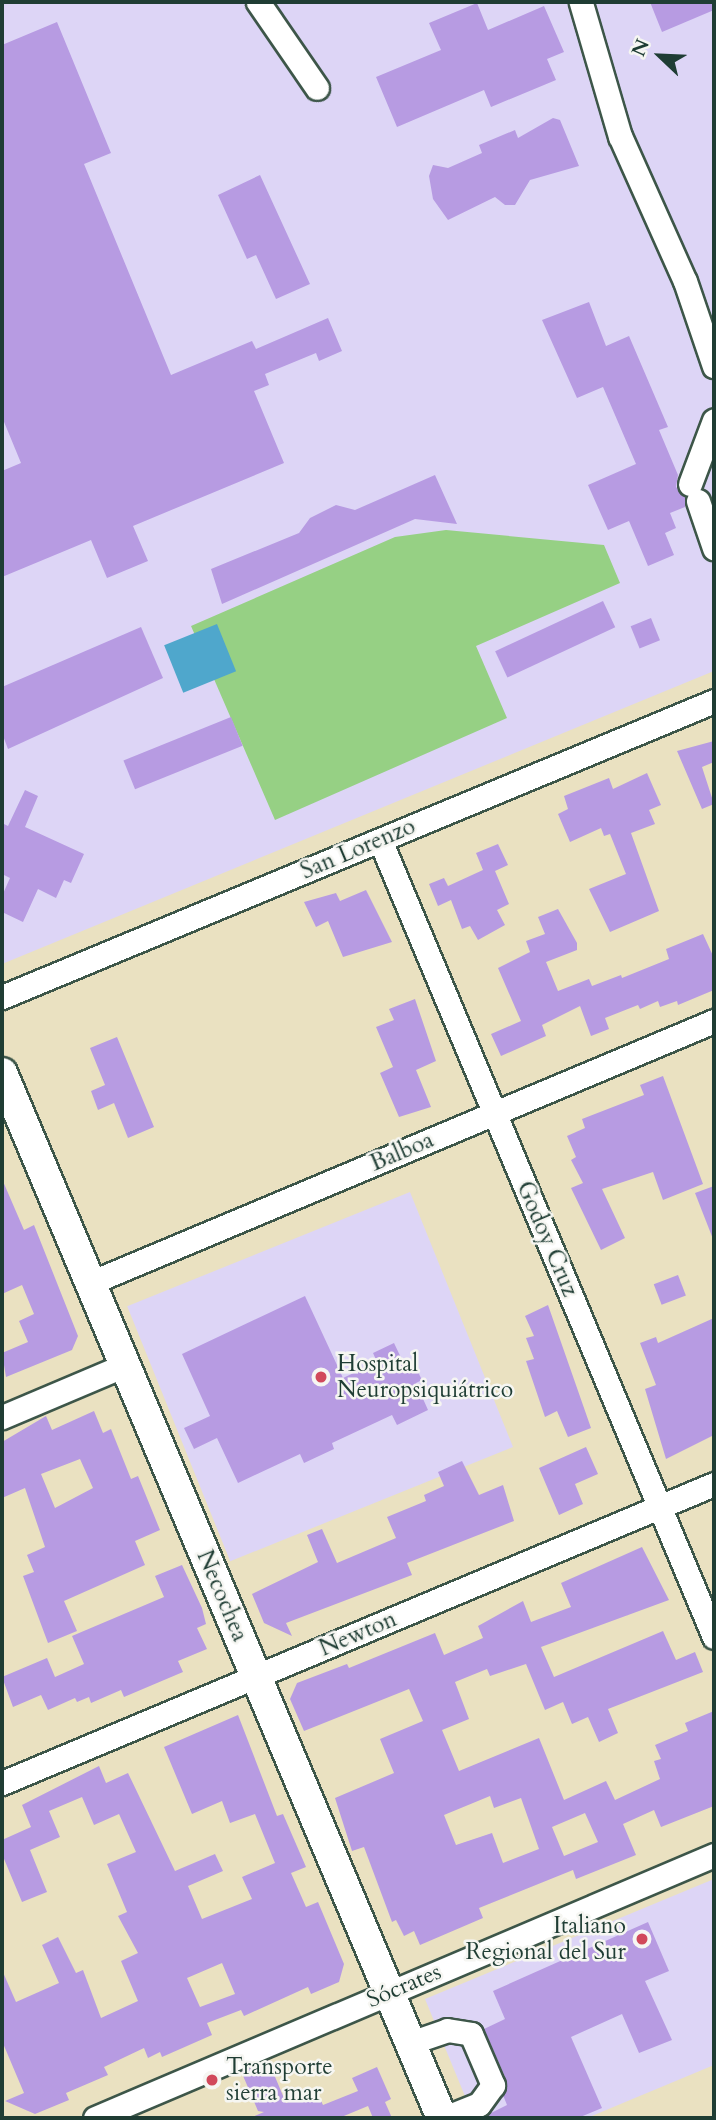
<!DOCTYPE html>
<html>
<head>
<meta charset="utf-8">
<style>
  body { margin:0 }
  #map { position:relative; width:716px; height:2120px; overflow:hidden; background:#eae1c1; font-family:Cardo,serif }
  div>[style] { position:absolute }
  [style*='--x'] { left:calc(var(--x)*1px); top:calc(var(--y)*1px); width:calc(var(--w)*1px); rotate:calc(var(--a)*1deg) }
  .built>* { inset:0; background:#ddd5f6; transform-origin:0 0 }
  .green>* { inset:0; background:#96d084 }
  .water>* { inset:0; background:#4fa7cc; transform-origin:0 0 }
  .building>* { inset:0; background:#b79be2; transform-origin:0 0 }
  .roads { filter:drop-shadow(2px 0 #3d5649) drop-shadow(-2px 0 #3d5649) drop-shadow(0 2px #3d5649) drop-shadow(0 -2px #3d5649) }
  .minor>* { height:23px; margin:-11.5px; padding:0 11.5px; transform-origin:11.5px; border-radius:11.5px; background:#fff }
  .major>* { height:30px; margin:-15px; padding:0 15px; transform-origin:15px; border-radius:15px; background:#fff }
  .dots>* { width:19px; height:19px; translate:-50% -50%; box-sizing:border-box; border:4px solid #f6f6f2; border-radius:50% }
  span { translate:-50% -50%; white-space:nowrap; text-align:center; line-height:1.15; -webkit-text-stroke:5px #f6f6f2; paint-order:stroke }
  .street-label { font-size:23px; color:#1f3d34 }
  .poi-label { font-size:23px; color:#1f3d34 }
  .left { translate:0 -50%; text-align:left }
  .right { translate:-100% -50%; text-align:right }
  .frame { position:absolute; inset:0; border:4px solid #1f3d34; pointer-events:none }
  .north { position:absolute; left:625px; top:21px; width:70px; height:70px; -webkit-text-stroke:5px #f6f6f2; paint-order:stroke; rotate:293deg; font-size:19px; font-weight:700; line-height:28px; text-align:center; color:#1f3d34 }
  .north::after { content:''; display:block; margin:auto; width:24px; height:32px; background:#1f3d34; clip-path:polygon(50% 0,100% 100%,50% 72%,0 100%) }
</style>
</head>
<body>
<div id="map">
  <div class="built">
    <i style="clip-path:polygon(2px 2px,714px 2px,714px 671px,2px 964px)"></i>
    <i style="left:410px;top:1192px;width:275px;height:305px;rotate:68deg"></i>
    <i style="clip-path:polygon(714px 1879px,714px 2065px,587px 2118px,474px 2118px,425px 1999px)"></i>
  </div>
  <div class="green">
    <i style="clip-path:polygon(446px 530px,604px 545px,620px 583px,476px 646px,507px 718px,275px 820px,191px 626px,395px 537px)"></i>
  </div>
  <div class="water">
    <i style="left:217px;top:624px;width:51px;height:57px;rotate:68deg"></i>
  </div>
  <div class="building">
    <i style="clip-path:polygon(650px 2px,714px 2px,714px 10px,662px 32px)"></i>
    <i style="clip-path:polygon(477px 3px,488px 30px,544px 6px,564px 52px,547px 59px,556px 80px,491px 107px,484px 90px,397px 127px,376px 77px,441px 50px,429px 23px)"></i>
    <i style="clip-path:polygon(57px 22px,111px 153px,84px 164px,171px 375px,252px 341px,256px 349px,328px 318px,342px 351px,319px 361px,316px 353px,265px 374px,269px 385px,254px 391px,284px 463px,133px 526px,148px 561px,107px 578px,91px 540px,2px 577px,2px 471px,21px 463px,2px 417px,2px 45px)"></i>
    <i style="clip-path:polygon(553px 118px,560px 120px,579px 166px,530px 180px,515px 205px,505px 205px,495px 197px,448px 220px,433px 199px,429px 176px,433px 165px,448px 168px,482px 153px,479px 145px,515px 130px,518px 138px)"></i>
    <i style="clip-path:polygon(260px 175px,310px 284px,276px 299px,256px 255px,247px 259px,218px 195px)"></i>
    <i style="clip-path:polygon(589px 302px,606px 346px,629px 336px,668px 427px,659px 430px,678px 475px,676px 487px,685px 497px,685px 507px,670px 513px,676px 528px,665px 533px,674px 555px,648px 566px,629px 521px,608px 530px,588px 485px,636px 464px,603px 387px,577px 398px,542px 320px)"></i>
    <i style="clip-path:polygon(435px 475px,457px 524px,415px 519px,222px 604px,211px 569px,299px 533px,310px 518px,336px 505px,355px 510px)"></i>
    <i style="left:603px;top:601px;width:29px;height:119px;rotate:65deg"></i>
    <i style="left:651px;top:618px;width:24px;height:22px;rotate:68deg"></i>
    <i style="clip-path:polygon(141px 627px,163px 678px,8px 749px,2px 733px,2px 687px)"></i>
    <i style="left:231px;top:717px;width:31px;height:116px;rotate:68deg"></i>
    <i style="clip-path:polygon(714px 741px,714px 762px,702px 767px,714px 804px,702px 809px,677px 751px)"></i>
    <i style="clip-path:polygon(647px 773px,661px 805px,649px 810px,655px 824px,631px 833px,659px 911px,610px 932px,589px 889px,626px 874px,610px 834px,604px 836px,601px 828px,570px 842px,558px 814px,568px 809px,564px 796px,609px 778px,613px 789px)"></i>
    <i style="clip-path:polygon(25px 790px,38px 796px,25px 827px,84px 854px,71px 883px,64px 880px,56px 898px,38px 889px,23px 922px,2px 912px,2px 896px,10px 878px,2px 874px,2px 823px,8px 826px)"></i>
    <i style="clip-path:polygon(498px 844px,508px 865px,495px 871px,509px 904px,497px 910px,505px 925px,478px 940px,470px 926px,462px 929px,451px 900px,438px 906px,429px 884px,444px 878px,448px 886px,483px 870px,476px 853px)"></i>
    <i style="clip-path:polygon(366px 890px,392px 942px,343px 957px,328px 921px,316px 927px,304px 902px,336px 893px,340px 901px)"></i>
    <i style="clip-path:polygon(558px 909px,577px 943px,577px 950px,546px 962px,558px 991px,589px 979px,592px 986px,621px 975px,622px 978px,669px 959px,666px 949px,703px 934px,714px 958px,714px 990px,678px 1005px,677px 1001px,660px 1007px,658px 1001px,640px 1009px,638px 1005px,605px 1018px,609px 1029px,591px 1036px,580px 1006px,542px 1025px,546px 1036px,501px 1056px,491px 1034px,521px 1021px,498px 968px,530px 952px,526px 941px,545px 934px,538px 917px)"></i>
    <i style="clip-path:polygon(415px 999px,436px 1061px,416px 1070px,431px 1107px,399px 1117px,380px 1073px,393px 1067px,376px 1027px,394px 1020px,389px 1009px)"></i>
    <i style="clip-path:polygon(117px 1037px,154px 1127px,128px 1138px,114px 1103px,98px 1110px,91px 1091px,105px 1085px,90px 1048px)"></i>
    <i style="clip-path:polygon(663px 1076px,703px 1184px,663px 1200px,653px 1172px,602px 1189px,625px 1238px,601px 1250px,571px 1188px,583px 1183px,571px 1160px,576px 1157px,567px 1136px,585px 1128px,582px 1119px,644px 1095px,640px 1085px)"></i>
    <i style="clip-path:polygon(2px 1179px,24px 1230px,34px 1225px,78px 1336px,72px 1350px,6px 1377px,2px 1353px,28px 1342px,19px 1321px,34px 1314px,22px 1285px,2px 1294px)"></i>
    <i style="clip-path:polygon(714px 1186px,714px 1239px,713px 1239px,695px 1193px)"></i>
    <i style="left:678px;top:1275px;width:22px;height:26px;rotate:69deg"></i>
    <i style="clip-path:polygon(305px 1296px,343px 1378px,377px 1362px,373px 1353px,394px 1343px,404px 1364px,412px 1360px,422px 1380px,416px 1383px,428px 1410px,397px 1425px,392px 1415px,332px 1443px,334px 1449px,304px 1463px,300px 1454px,238px 1483px,217px 1438px,194px 1449px,184px 1428px,210px 1416px,182px 1354px)"></i>
    <i style="clip-path:polygon(548px 1305px,591px 1428px,568px 1437px,557px 1411px,545px 1417px,526px 1361px,534px 1359px,526px 1338px,534px 1336px,525px 1316px)"></i>
    <i style="clip-path:polygon(714px 1318px,714px 1435px,666px 1459px,645px 1389px,656px 1385px,640px 1343px,656px 1337px,658px 1343px)"></i>
    <i style="clip-path:polygon(evenodd,94px 1411px,103px 1433px,111px 1429px,131px 1479px,138px 1476px,160px 1530px,135px 1541px,145px 1565px,64px 1601px,77px 1631px,48px 1643px,23px 1576px,34px 1572px,27px 1555px,45px 1547px,25px 1488px,2px 1498px,2px 1442px,46px 1416px,52px 1430px,94px 1411px,80px 1459px,93px 1488px,55px 1508px,41px 1474px,80px 1459px)"></i>
    <i style="clip-path:polygon(586px 1447px,598px 1474px,575px 1484px,583px 1504px,559px 1515px,539px 1468px)"></i>
    <i style="clip-path:polygon(462px 1461px,479px 1495px,503px 1485px,514px 1521px,407px 1563px,412px 1575px,286px 1623px,292px 1636px,264px 1623px,252px 1594px,318px 1562px,307px 1535px,322px 1529px,337px 1563px,396px 1538px,387px 1517px,426px 1501px,424px 1495px,444px 1486px,438px 1472px)"></i>
    <i style="clip-path:polygon(evenodd,642px 1547px,669px 1600px,541px 1647px,554px 1677px,663px 1631px,676px 1660px,695px 1652px,703px 1672px,608px 1709px,618px 1733px,599px 1742px,588px 1717px,572px 1724px,563px 1702px,545px 1710px,526px 1664px,490px 1676px,487px 1669px,455px 1682px,469px 1719px,442px 1730px,459px 1771px,539px 1738px,564px 1800px,606px 1781px,615px 1800px,660px 1779px,654px 1761px,661px 1759px,655px 1745px,688px 1731px,685px 1723px,714px 1711px,714px 1806px,661px 1827px,654px 1810px,623px 1824px,636px 1855px,576px 1879px,573px 1870px,479px 1908px,483px 1918px,420px 1945px,414px 1931px,404px 1936px,396px 1920px,392px 1922px,364px 1847px,352px 1851px,335px 1798px,394px 1773px,380px 1739px,423px 1721px,409px 1689px,304px 1731px,290px 1699px,297px 1683px,347px 1664px,349px 1668px,435px 1633px,444px 1655px,483px 1638px,478px 1626px,523px 1601px,531px 1622px,571px 1607px,561px 1583px,642px 1547px,490px 1796px,494px 1808px,521px 1798px,539px 1849px,503px 1863px,492px 1833px,456px 1845px,444px 1815px,490px 1796px,642px 1547px,585px 1813px,598px 1842px,564px 1856px,552px 1827px,585px 1813px)"></i>
    <i style="clip-path:polygon(182px 1565px,202px 1608px,206px 1624px,197px 1628px,207px 1649px,178px 1661px,183px 1672px,124px 1697px,121px 1690px,91px 1703px,89px 1697px,77px 1702px,75px 1698px,48px 1710px,41px 1695px,13px 1707px,2px 1677px,47px 1658px,55px 1677px,84px 1664px,72px 1636px,164px 1597px,155px 1576px)"></i>
    <i style="clip-path:polygon(evenodd,238px 1715px,277px 1816px,283px 1814px,306px 1867px,291px 1873px,306px 1907px,318px 1902px,344px 1964px,339px 1982px,311px 1994px,308px 1987px,244px 2016px,241px 2010px,207px 2023px,212px 2035px,162px 2057px,160px 2052px,148px 2058px,144px 2048px,104px 2067px,108px 2075px,66px 2093px,69px 2100px,35px 2114px,5px 2101px,24px 2093px,2px 2041px,2px 1970px,16px 2002px,59px 1983px,42px 1945px,58px 1937px,76px 1973px,83px 1970px,101px 2018px,138px 2001px,121px 1961px,138px 1953px,118px 1916px,127px 1912px,107px 1864px,136px 1852px,119px 1814px,94px 1825px,82px 1797px,49px 1811px,60px 1837px,30px 1850px,47px 1892px,22px 1902px,2px 1854px,2px 1840px,31px 1827px,22px 1805px,99px 1766px,106px 1783px,128px 1773px,175px 1871px,215px 1854px,223px 1871px,188px 1886px,202px 1919px,252px 1899px,242px 1877px,275px 1863px,255px 1814px,230px 1823px,222px 1801px,192px 1814px,164px 1747px,238px 1715px,222px 1963px,235px 1994px,200px 2007px,187px 1978px,222px 1963px)"></i>
    <i style="clip-path:polygon(648px 1922px,669px 1971px,645px 1981px,672px 2040px,639px 2053px,622px 2014px,571px 2037px,602px 2108px,578px 2118px,481px 2118px,507px 2105px,503px 2095px,506px 2079px,484px 2029px,505px 2019px,493px 1991px)"></i>
    <i style="clip-path:polygon(268px 2060px,286px 2103px,316px 2090px,323px 2105px,358px 2091px,352px 2078px,377px 2067px,391px 2099px,385px 2102px,392px 2118px,373px 2118px,368px 2106px,339px 2118px,250px 2118px,264px 2112px,258px 2111px,241px 2071px)"></i>
  </div>
  <div class="roads">
    <div class="minor">
      <i style="--x:258;--y:2;--w:104;--a:55.5"></i>
      <i style="--x:581;--y:3;--w:139;--a:73.7"></i>
      <i style="--x:620;--y:136;--w:159;--a:65.9"></i>
      <i style="--x:685;--y:281;--w:90;--a:71.2"></i>
      <i style="--x:690;--y:484;--w:68;--a:-69.4"></i>
      <i style="--x:698;--y:501;--w:50;--a:71.2"></i>
      <i style="--x:380;--y:840;--w:864;--a:67.26"></i>
      <i style="--x:2;--y:997;--w:771;--a:-22.57"></i>
      <i style="--x:90;--y:1283;--w:677;--a:-22.78"></i>
      <i style="--x:2;--y:1417;--w:134;--a:-22.9"></i>
      <i style="--x:2;--y:1783;--w:772;--a:-22.78"></i>
      <i style="--x:410;--y:2043;--w:39;--a:-19"></i>
      <i style="--x:447;--y:2030;--w:24;--a:9"></i>
      <i style="--x:471;--y:2034;--w:56;--a:66.7"></i>
      <i style="--x:493;--y:2085;--w:24;--a:126"></i>
      <i style="--x:479;--y:2104;--w:38;--a:158"></i>
      <i style="--x:95;--y:2118;--w:673;--a:-23.02"></i>
    </div>
    <div class="major">
      <i style="--x:2;--y:1073;--w:1134;--a:67.17"></i>
    </div>
  </div>
  <div class="dots">
    <i style="left:321px;top:1377px;background:#d1495b"></i>
    <i style="left:642px;top:1939px;background:#d1495b"></i>
    <i style="left:212px;top:2080px;background:#d1495b"></i>
  </div>
  <div class="street-label">
    <span style="left:358px;top:849px;rotate:-23deg">San Lorenzo</span>
    <span style="left:402px;top:1152px;rotate:-23deg">Balboa</span>
    <span style="left:547px;top:1239px;rotate:67deg">Godoy Cruz</span>
    <span style="left:222px;top:1596px;rotate:67deg">Necochea</span>
    <span style="left:358px;top:1634px;rotate:-23deg">Newton</span>
    <span style="left:404px;top:1986px;rotate:-23deg">Sócrates</span>
  </div>
  <div class="poi-label">
    <span class="left" style="left:337px;top:1377px">Hospital<br>Neuropsiquiátrico</span>
    <span class="right" style="left:626px;top:1939px">Italiano<br>Regional del Sur</span>
    <span class="left" style="left:226px;top:2080px">Transporte<br>sierra mar</span>
  </div>
  <div class="frame"></div>
  <div class="north">N</div>
</div>
</body>
</html>
